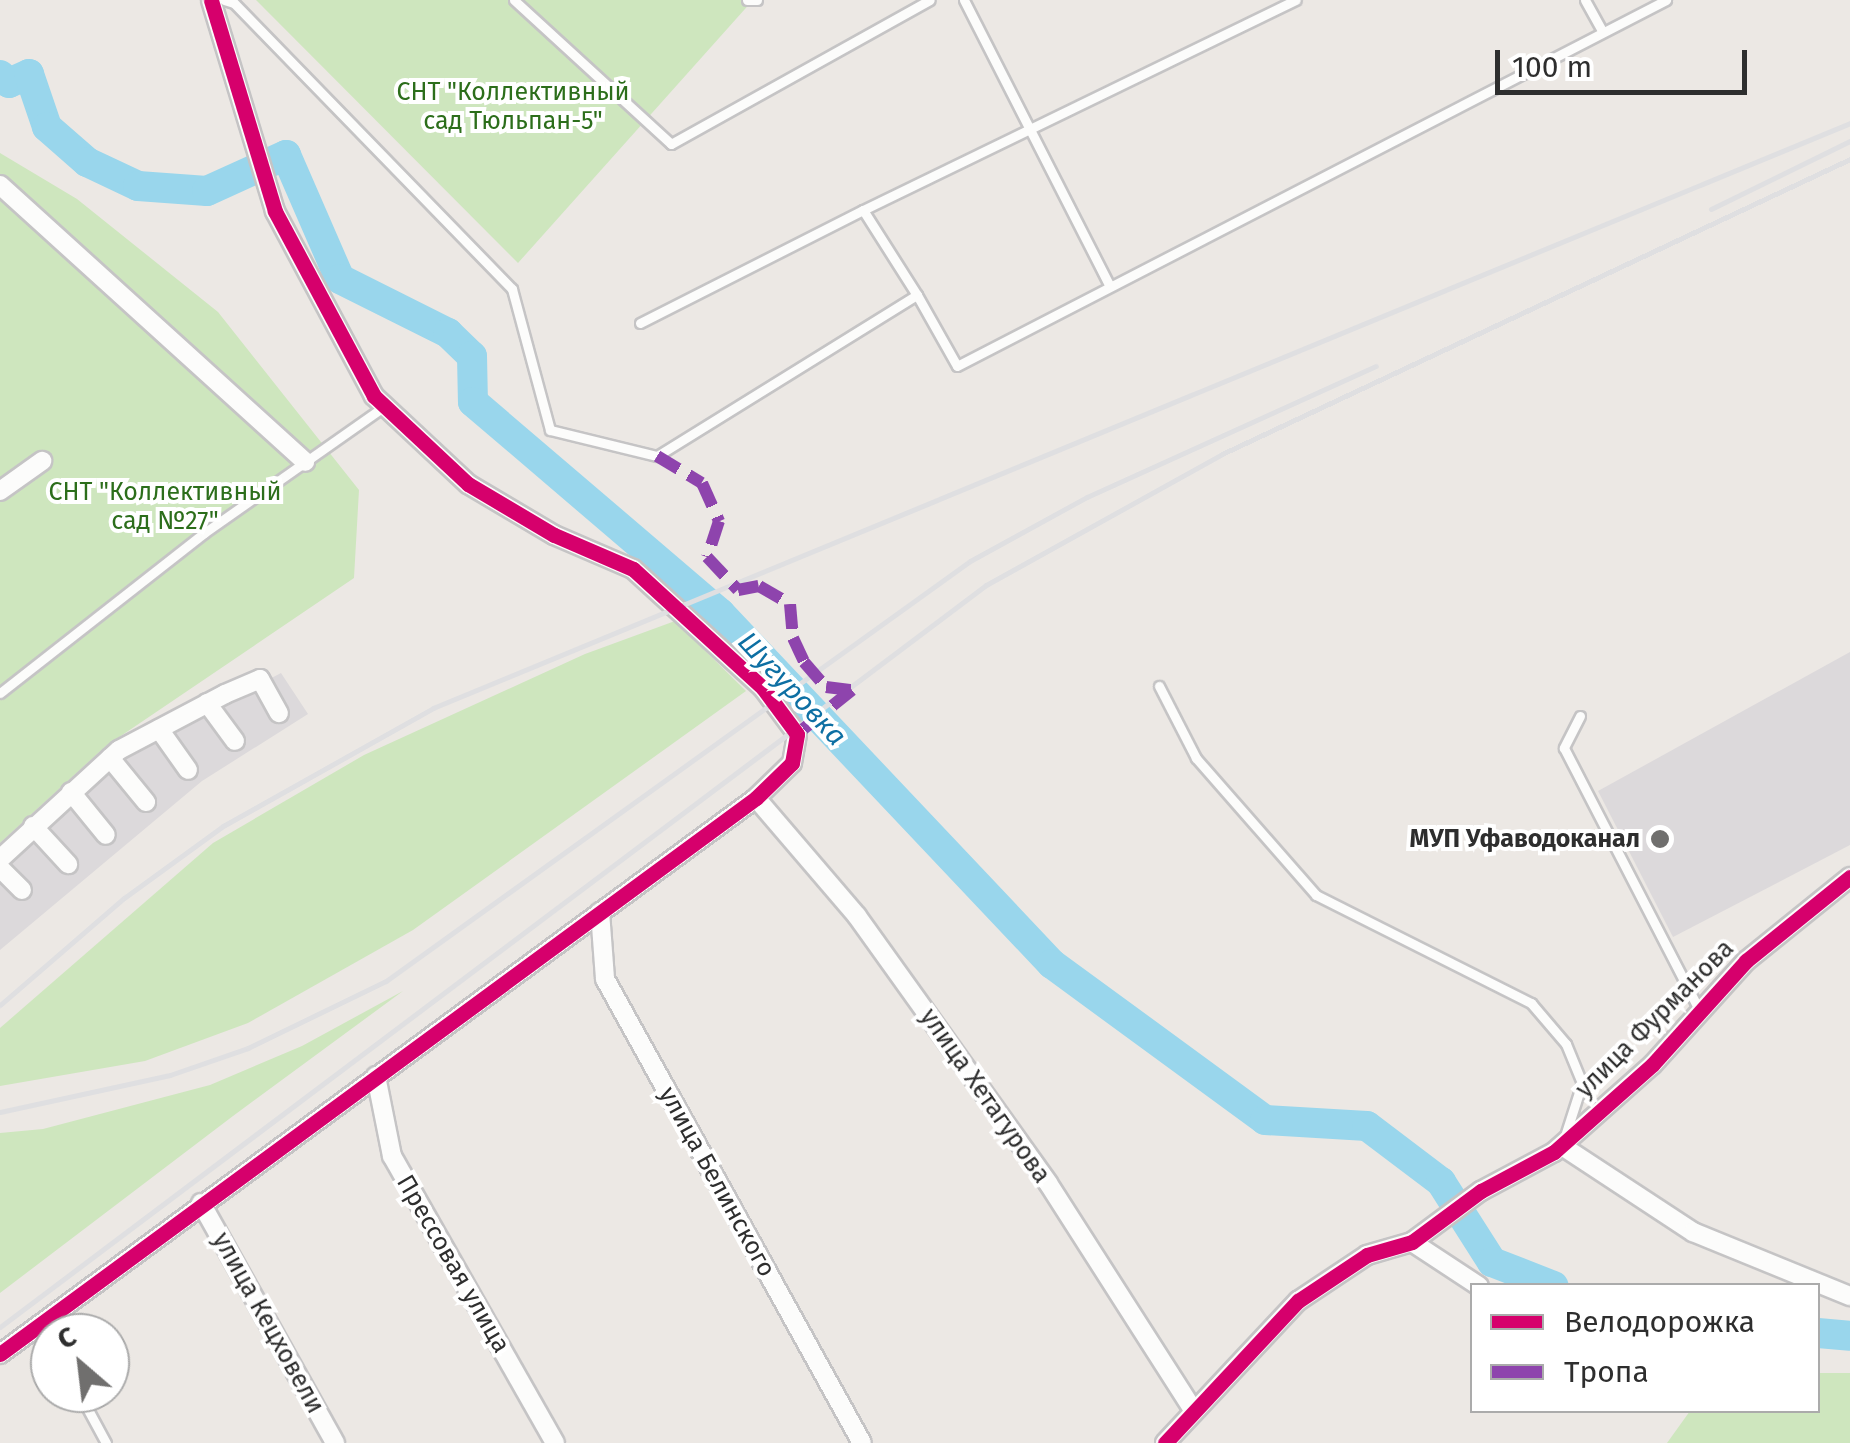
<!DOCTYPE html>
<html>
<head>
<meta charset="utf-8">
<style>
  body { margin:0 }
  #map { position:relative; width:1850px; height:1443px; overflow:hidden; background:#ece8e4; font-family:"Fira Sans",sans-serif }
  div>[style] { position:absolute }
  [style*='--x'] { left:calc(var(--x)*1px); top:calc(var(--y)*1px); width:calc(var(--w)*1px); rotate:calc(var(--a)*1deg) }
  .industrial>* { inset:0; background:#dcd9db }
  .green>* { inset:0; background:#cee6be }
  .river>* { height:30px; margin:-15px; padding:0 15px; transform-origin:15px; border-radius:15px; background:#99d6ec }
  .roads { filter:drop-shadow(2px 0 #c5c4c5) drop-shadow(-2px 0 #c5c4c5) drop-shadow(0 2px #c5c4c5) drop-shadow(0 -2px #c5c4c5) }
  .service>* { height:9px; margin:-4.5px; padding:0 4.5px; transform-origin:4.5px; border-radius:4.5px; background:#fcfcfb }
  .minor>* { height:18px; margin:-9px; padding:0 9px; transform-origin:9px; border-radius:9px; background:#fcfcfb }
  .rail>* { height:5px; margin:-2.5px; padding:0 2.5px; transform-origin:2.5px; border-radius:2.5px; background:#dfdfe1 }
  .quiet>* { height:12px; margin-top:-6px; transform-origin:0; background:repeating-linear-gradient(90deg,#8e44ad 0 25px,transparent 0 37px) }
  .cycleway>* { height:15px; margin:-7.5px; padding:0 7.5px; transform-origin:7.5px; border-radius:7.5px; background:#d6006c }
  .dots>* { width:28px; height:28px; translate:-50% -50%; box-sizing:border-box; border:5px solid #fff; border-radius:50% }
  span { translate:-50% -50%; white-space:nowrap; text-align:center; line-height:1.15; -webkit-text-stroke:8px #fff; paint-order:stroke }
  .park-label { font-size:25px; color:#2c6e1b }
  .poi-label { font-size:25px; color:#2e2e2e; font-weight:700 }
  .right { translate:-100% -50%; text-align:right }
  .street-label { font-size:25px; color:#2e2e2e }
  .water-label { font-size:28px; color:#0d6fa3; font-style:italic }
  .legend { position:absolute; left:1470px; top:1283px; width:350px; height:130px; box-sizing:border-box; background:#fff; border:2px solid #ababab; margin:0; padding:12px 18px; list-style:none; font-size:30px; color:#2e2e2e }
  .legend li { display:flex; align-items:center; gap:20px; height:50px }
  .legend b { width:50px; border:2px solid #ababab }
  .north { position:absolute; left:30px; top:1313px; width:100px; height:100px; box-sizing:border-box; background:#fff; border:2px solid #ababab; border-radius:50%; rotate:332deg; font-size:28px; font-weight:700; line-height:40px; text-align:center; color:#2e2e2e }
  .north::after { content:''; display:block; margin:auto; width:35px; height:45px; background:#706f6e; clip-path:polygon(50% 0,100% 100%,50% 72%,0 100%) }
  .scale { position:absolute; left:1495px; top:50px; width:252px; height:45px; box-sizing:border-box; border:5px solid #2e2e2e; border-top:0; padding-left:12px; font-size:30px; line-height:35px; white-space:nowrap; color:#2e2e2e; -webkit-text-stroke:8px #fff; paint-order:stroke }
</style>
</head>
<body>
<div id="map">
  <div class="industrial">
    <i style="clip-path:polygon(1850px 652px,1850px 845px,1673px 937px,1598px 791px)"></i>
    <i style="clip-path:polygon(281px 673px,308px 714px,202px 781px,0 950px,0 860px,82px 778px)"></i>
  </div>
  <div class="green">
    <i style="clip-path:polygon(256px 0,753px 0,518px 263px)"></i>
    <i style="clip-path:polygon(0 153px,77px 199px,218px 312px,359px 490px,354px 578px,106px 746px,0 843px)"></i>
    <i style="clip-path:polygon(675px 621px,746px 691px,413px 930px,248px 1023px,145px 1061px,0 1086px,0 1028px,213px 843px,364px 755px,585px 654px)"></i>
    <i style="clip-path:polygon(403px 991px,233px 1116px,0 1293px,0 1133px,43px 1129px,210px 1085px,302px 1046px)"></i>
    <i style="clip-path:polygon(1818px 1373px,1850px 1373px,1850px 1443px,1667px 1443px,1690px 1411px,1818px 1410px)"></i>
  </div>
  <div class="river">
    <i style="--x:0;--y:75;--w:12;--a:42"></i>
    <i style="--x:9;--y:83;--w:22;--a:-24"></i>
    <i style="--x:29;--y:74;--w:56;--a:71.2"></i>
    <i style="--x:47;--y:127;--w:53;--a:41.2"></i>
    <i style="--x:87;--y:162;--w:56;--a:25.2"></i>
    <i style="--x:138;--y:186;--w:69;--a:4.1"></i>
    <i style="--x:207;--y:191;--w:87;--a:-24.5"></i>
    <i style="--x:286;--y:155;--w:135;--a:66.5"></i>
    <i style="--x:340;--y:279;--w:121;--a:26.6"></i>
    <i style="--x:448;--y:333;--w:33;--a:44"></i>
    <i style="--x:472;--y:356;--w:46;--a:88.8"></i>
    <i style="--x:473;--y:402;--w:325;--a:40.5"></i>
    <i style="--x:720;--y:613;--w:483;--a:46.6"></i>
    <i style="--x:1052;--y:964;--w:264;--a:36.2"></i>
    <i style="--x:1265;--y:1120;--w:102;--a:3.4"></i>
    <i style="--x:1367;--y:1126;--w:93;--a:37.1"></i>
    <i style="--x:1441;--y:1182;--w:95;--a:57.5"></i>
    <i style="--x:1492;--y:1262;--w:66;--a:21.2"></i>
    <i style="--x:1818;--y:1333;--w:32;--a:5"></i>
  </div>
  <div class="roads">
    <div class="service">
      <i style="--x:224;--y:0;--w:10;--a:17"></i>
      <i style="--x:234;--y:3;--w:399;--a:45.8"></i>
      <i style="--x:512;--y:289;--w:146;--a:74.9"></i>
      <i style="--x:550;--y:430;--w:110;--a:13.7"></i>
      <i style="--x:657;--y:456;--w:306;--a:-31.8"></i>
      <i style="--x:917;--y:295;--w:81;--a:60.6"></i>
      <i style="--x:957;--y:366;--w:798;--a:-27.3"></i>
      <i style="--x:514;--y:0;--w:213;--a:42.5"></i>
      <i style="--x:671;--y:144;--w:296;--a:-29.1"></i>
      <i style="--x:747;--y:0;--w:10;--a:0"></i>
      <i style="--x:964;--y:0;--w:320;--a:63"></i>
      <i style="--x:1585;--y:0;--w:35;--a:61"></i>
      <i style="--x:863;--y:210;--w:481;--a:-25.9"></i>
      <i style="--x:640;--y:323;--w:250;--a:-26.9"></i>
      <i style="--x:863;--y:210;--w:101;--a:57.6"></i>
      <i style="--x:1159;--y:686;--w:81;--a:62.8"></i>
      <i style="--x:1196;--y:758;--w:182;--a:48.8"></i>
      <i style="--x:1316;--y:895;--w:241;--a:26.7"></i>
      <i style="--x:1531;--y:1003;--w:54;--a:49.5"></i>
      <i style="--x:1566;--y:1044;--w:42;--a:67.7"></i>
      <i style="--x:1582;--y:1083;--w:59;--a:107.8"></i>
      <i style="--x:0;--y:693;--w:259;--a:-38.1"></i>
      <i style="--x:204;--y:533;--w:221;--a:-35.1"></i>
      <i style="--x:1580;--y:716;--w:36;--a:117"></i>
      <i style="--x:1564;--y:748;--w:297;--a:62.7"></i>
      <i style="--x:41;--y:1324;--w:19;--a:62"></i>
      <i style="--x:79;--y:1393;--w:57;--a:61.6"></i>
    </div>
    <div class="minor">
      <i style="--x:0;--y:185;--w:412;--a:42.2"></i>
      <i style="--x:0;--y:491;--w:52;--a:-35.5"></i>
      <i style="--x:207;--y:703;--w:47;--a:53.6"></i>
      <i style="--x:159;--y:729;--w:50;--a:54.7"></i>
      <i style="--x:110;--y:758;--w:57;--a:50.7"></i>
      <i style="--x:71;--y:792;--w:55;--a:50.9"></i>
      <i style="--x:756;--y:798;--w:155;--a:49.4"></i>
      <i style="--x:857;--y:916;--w:328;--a:54.4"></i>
      <i style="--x:1048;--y:1183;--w:269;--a:57.4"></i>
      <i style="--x:33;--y:826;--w:52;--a:47.4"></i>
      <i style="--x:0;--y:859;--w:161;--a:-42.5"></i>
      <i style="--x:119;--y:750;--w:120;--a:-27.8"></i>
      <i style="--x:225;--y:694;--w:38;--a:-23"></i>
      <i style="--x:260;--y:679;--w:39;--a:61"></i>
      <i style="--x:0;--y:868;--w:31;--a:45"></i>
      <i style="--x:600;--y:912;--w:67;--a:85.7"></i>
      <i style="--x:605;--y:979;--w:530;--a:61.02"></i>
      <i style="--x:376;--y:1076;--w:82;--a:78.7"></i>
      <i style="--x:392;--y:1156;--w:330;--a:60.4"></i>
      <i style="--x:1562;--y:1146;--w:157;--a:33.3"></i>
      <i style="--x:1693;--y:1232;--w:170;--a:22.2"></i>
      <i style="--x:201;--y:1203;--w:275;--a:60.8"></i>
      <i style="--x:1412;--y:1242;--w:80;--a:33.3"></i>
      <i style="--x:0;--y:1354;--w:938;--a:-36.33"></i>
      <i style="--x:756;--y:798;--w:50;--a:-44.2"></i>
      <i style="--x:792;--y:763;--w:29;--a:-80"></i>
      <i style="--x:797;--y:734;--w:57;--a:-126.5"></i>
      <i style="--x:763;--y:688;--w:176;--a:-137.5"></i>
      <i style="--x:633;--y:569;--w:86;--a:-156.7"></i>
      <i style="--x:554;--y:535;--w:100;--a:-149.3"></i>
      <i style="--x:468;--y:484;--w:129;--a:-136.9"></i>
      <i style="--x:374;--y:396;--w:210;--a:-118.2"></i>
      <i style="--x:275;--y:211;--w:220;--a:-106.9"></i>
      <i style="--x:1165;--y:1443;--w:195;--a:-46.9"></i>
      <i style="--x:1298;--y:1301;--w:83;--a:-33.7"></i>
      <i style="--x:1367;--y:1255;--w:47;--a:-16.1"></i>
      <i style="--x:1412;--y:1242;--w:86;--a:-36.5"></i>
      <i style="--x:1481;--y:1191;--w:83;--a:-28.1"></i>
      <i style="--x:1554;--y:1152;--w:132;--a:-41.6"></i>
      <i style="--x:1653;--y:1064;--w:139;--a:-47.9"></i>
      <i style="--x:1746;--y:961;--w:134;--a:-38.9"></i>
    </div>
  </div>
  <div class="rail">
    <i style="--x:1711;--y:209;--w:155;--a:-26.1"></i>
    <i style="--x:0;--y:1005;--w:164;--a:-40.8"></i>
    <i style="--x:124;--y:898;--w:122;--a:-36"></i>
    <i style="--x:223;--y:826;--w:241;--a:-29.3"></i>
    <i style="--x:433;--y:708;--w:1533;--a:-22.43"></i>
    <i style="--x:0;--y:1112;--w:174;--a:-12.3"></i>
    <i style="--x:170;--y:1075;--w:83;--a:-19.1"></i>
    <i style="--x:248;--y:1048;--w:153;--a:-25.9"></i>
    <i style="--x:386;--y:981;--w:719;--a:-35.72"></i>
    <i style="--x:970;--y:561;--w:133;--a:-28.7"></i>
    <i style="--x:1087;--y:497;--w:317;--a:-24.4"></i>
    <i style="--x:0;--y:1327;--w:1234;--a:-36.96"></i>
    <i style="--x:986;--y:585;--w:270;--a:-29"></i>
    <i style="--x:1222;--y:454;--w:694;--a:-25.16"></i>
  </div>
  <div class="quiet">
    <i style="--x:657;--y:456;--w:52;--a:31"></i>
    <i style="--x:702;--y:483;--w:42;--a:65.9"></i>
    <i style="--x:719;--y:521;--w:38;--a:108"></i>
    <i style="--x:707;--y:557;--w:45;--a:46.8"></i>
    <i style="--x:738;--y:590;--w:21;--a:-11"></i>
    <i style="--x:759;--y:586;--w:36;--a:30"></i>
    <i style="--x:790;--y:604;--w:34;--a:85"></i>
    <i style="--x:793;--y:638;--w:26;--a:65"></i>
    <i style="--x:804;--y:662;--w:33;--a:49"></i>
    <i style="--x:826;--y:687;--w:26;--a:7"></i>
    <i style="--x:852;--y:690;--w:70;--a:141.3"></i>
  </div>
  <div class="cycleway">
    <i style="--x:0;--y:1354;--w:938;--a:-36.33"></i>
    <i style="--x:756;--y:798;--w:50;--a:-44.2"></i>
    <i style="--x:792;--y:763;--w:29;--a:-80"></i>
    <i style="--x:797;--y:734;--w:57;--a:-126.5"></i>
    <i style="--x:763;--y:688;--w:176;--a:-137.5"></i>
    <i style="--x:633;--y:569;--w:86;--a:-156.7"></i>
    <i style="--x:554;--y:535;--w:100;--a:-149.3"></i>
    <i style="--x:468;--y:484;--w:129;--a:-136.9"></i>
    <i style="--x:374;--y:396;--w:210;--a:-118.2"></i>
    <i style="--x:275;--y:211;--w:220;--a:-106.9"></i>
    <i style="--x:1165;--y:1443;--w:195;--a:-46.9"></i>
    <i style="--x:1298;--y:1301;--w:83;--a:-33.7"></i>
    <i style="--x:1367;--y:1255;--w:47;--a:-16.1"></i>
    <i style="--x:1412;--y:1242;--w:86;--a:-36.5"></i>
    <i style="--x:1481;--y:1191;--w:83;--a:-28.1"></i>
    <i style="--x:1554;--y:1152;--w:132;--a:-41.6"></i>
    <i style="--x:1653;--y:1064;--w:139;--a:-47.9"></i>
    <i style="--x:1746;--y:961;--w:134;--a:-38.9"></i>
  </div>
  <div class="dots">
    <i style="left:1660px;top:839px;background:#706f6e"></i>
  </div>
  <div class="park-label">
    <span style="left:513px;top:107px">СНТ "Коллективный<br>сад Тюльпан-5"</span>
    <span style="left:165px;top:507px">СНТ "Коллективный<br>сад №27"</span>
  </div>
  <div class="poi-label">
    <span class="right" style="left:1640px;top:839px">МУП Уфаводоканал</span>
  </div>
  <div class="street-label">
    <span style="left:1655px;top:1019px;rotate:-45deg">улица Фурманова</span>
    <span style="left:985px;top:1096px;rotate:55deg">улица Хетагурова</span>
    <span style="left:717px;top:1182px;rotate:61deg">улица Белинского</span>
    <span style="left:453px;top:1264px;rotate:60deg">Прессовая улица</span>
    <span style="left:268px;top:1323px;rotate:61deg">улица Кецховели</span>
  </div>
  <div class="water-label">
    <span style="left:792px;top:689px;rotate:47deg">Шугуровка</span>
  </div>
  <ul class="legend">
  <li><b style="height:12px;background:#d6006c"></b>Велодорожка</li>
  <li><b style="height:12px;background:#8e44ad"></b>Тропа</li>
  </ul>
  <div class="north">С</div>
  <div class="scale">100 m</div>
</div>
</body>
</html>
